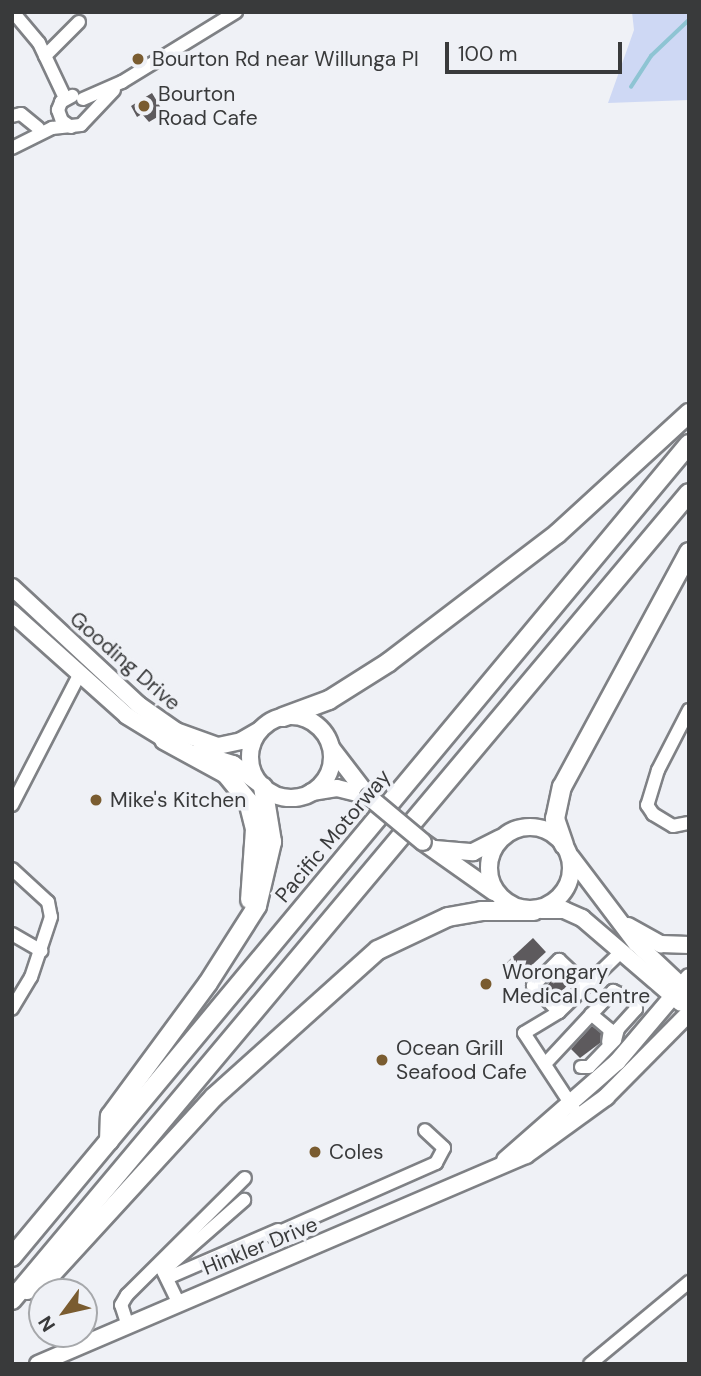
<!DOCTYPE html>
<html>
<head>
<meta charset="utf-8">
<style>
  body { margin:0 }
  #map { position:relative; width:701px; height:1376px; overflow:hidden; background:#eff1f6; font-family:"DM Sans",sans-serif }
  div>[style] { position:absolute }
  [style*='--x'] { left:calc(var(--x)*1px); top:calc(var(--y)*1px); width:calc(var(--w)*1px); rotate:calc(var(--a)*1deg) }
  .green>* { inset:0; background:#ced8f4 }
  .stream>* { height:3.5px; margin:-1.75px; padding:0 1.75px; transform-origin:1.75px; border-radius:1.75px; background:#8ec4d3 }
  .building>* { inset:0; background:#5d5a5d; transform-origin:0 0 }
  .roads { filter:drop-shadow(2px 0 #7f8185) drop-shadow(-2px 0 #7f8185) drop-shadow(0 2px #7f8185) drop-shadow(0 -2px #7f8185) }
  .minor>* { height:12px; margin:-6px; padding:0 6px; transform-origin:6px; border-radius:6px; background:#fff }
  .major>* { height:16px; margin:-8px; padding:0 8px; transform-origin:8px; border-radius:8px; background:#fff }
  .major>.ring { margin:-8px; padding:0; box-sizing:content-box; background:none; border:16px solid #fff; border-radius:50% }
  .highway>* { height:18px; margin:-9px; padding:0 9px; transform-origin:9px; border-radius:9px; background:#fff }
  .bridges { filter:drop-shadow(2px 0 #7f8185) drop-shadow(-2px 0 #7f8185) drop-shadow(0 2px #7f8185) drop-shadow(0 -2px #7f8185) }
  .major-bridge>* { height:16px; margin:-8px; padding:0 8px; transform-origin:8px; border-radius:8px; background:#fff }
  .dots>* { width:19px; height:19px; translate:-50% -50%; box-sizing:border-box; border:4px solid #eff1f6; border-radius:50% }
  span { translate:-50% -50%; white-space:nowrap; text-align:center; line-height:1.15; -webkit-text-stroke:7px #eff1f6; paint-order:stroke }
  .poi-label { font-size:21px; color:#393a3b }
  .left { translate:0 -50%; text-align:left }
  .street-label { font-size:21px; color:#393a3b }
  .frame { position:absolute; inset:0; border:14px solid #393a3b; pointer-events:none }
  .north { position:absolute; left:28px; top:1278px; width:70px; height:70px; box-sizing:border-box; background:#eff1f6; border:2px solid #a6a8ab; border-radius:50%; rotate:237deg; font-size:19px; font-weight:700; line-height:28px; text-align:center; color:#393a3b }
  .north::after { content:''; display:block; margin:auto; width:24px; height:32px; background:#7a5c30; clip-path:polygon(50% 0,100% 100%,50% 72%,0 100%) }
  .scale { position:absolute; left:445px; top:42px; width:177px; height:32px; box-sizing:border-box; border:4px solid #393a3b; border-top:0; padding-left:9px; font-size:21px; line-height:24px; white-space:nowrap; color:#393a3b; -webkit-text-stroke:5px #eff1f6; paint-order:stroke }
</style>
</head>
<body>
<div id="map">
  <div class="green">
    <i style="clip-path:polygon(632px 12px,689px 12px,689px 100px,608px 103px,634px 30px)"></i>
  </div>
  <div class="stream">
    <i style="--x:631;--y:87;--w:37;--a:-57"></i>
    <i style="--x:651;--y:56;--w:52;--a:-43.5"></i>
  </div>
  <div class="building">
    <i style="clip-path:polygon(152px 93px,164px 113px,149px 122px,142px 114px,137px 117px,131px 106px)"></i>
    <i style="left:533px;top:938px;width:19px;height:39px;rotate:47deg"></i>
    <i style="left:559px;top:972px;width:15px;height:20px;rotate:42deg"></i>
    <i style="clip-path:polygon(592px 1026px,601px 1033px,600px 1043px,580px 1058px,571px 1049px)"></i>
  </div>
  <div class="roads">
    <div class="minor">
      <i style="--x:13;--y:12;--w:40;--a:50"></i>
      <i style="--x:39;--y:43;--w:61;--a:64.7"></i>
      <i style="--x:45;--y:56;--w:48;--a:-45"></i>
      <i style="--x:83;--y:99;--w:43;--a:-23.6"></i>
      <i style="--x:122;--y:82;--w:134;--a:-31.6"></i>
      <i style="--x:12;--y:116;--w:9;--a:-13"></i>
      <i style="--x:21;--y:114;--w:22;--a:39"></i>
      <i style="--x:71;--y:127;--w:11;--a:-146"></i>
      <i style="--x:62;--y:121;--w:12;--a:-110"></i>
      <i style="--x:58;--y:110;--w:9;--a:-69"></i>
      <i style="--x:61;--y:102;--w:13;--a:-29"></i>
      <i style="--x:12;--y:148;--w:45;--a:-26.6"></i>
      <i style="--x:52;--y:128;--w:29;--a:-6"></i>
      <i style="--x:81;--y:125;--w:48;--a:-46.7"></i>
      <i style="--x:689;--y:710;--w:68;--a:117.3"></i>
      <i style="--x:658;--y:770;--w:37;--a:107"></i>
      <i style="--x:647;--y:805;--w:11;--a:56"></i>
      <i style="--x:653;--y:814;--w:23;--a:31"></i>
      <i style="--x:673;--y:826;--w:16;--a:-11"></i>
      <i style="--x:12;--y:805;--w:148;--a:-62.7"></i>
      <i style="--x:12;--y:869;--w:49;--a:42.5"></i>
      <i style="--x:48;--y:902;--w:15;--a:79"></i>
      <i style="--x:51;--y:917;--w:63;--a:108.4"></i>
      <i style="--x:31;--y:977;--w:37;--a:121"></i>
      <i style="--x:12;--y:934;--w:34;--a:30"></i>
      <i style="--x:559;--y:1012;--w:37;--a:-135"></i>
      <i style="--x:533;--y:986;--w:37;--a:-45"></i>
      <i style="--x:559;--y:960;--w:35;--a:43"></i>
      <i style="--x:591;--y:1014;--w:25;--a:40"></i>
      <i style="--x:610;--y:1030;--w:12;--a:99"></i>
      <i style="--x:545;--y:1064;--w:100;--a:-47"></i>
      <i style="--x:613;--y:991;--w:24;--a:24"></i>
      <i style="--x:635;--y:1001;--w:8;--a:83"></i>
      <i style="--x:636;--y:1009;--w:27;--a:132"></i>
      <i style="--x:618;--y:1029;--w:11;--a:105"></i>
      <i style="--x:615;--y:1040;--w:37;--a:134"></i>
      <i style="--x:589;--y:1067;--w:8;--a:180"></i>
      <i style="--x:574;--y:1109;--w:91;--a:-123.3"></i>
      <i style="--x:524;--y:1033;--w:41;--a:-31"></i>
      <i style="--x:559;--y:1012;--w:88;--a:-44.1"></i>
      <i style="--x:275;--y:1234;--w:176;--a:-23.8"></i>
      <i style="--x:436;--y:1163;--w:17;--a:-62"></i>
      <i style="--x:444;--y:1148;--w:26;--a:-137"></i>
      <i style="--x:163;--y:1271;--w:108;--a:-41.2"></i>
      <i style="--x:163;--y:1271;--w:34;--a:64"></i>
      <i style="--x:167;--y:1278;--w:121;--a:-23.4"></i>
      <i style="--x:127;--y:1323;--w:19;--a:-108"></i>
      <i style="--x:121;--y:1305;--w:12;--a:-59"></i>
      <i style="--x:127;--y:1295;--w:166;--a:-44.8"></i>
      <i style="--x:590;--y:1364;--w:129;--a:-39.6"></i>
    </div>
    <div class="major">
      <i style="--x:12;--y:587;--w:173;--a:42.9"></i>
      <i style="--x:139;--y:705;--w:45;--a:35.1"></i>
      <i style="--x:176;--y:731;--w:45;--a:19.7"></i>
      <i style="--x:218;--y:746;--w:24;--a:-12"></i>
      <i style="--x:241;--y:741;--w:22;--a:-30"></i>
      <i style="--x:12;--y:613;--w:154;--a:41.8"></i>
      <i style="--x:127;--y:716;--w:54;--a:31.3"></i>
      <i class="ring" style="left:250px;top:716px;width:66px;height:66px"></i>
      <i style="--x:332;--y:749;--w:61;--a:52.4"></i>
      <i style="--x:197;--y:753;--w:38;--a:17"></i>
      <i style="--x:233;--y:764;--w:34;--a:37"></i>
      <i style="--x:312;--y:792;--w:25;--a:-9"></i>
      <i style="--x:337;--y:788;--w:29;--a:14"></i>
      <i class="ring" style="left:489px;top:827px;width:66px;height:66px"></i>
      <i style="--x:423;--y:842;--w:87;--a:35.2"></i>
      <i style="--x:435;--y:849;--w:38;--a:5"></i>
      <i style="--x:473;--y:852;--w:30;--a:-27"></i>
      <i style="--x:571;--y:857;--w:108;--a:52.9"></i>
      <i style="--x:636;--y:943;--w:73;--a:43.3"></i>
      <i style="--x:541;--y:910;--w:23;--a:0"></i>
      <i style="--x:564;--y:910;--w:20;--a:24"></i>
      <i style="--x:582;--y:918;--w:130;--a:40.6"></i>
      <i style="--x:628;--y:926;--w:38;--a:29"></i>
      <i style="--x:661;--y:944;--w:28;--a:2"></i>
      <i style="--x:505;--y:1160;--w:149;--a:-41.2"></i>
      <i style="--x:617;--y:1062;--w:111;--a:-49.7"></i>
      <i style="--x:38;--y:1364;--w:531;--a:-23.18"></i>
      <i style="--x:526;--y:1155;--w:99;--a:-35.9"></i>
      <i style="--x:606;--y:1097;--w:118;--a:-45.3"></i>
    </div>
    <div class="highway">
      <i style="--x:283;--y:717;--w:49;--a:-20.3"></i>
      <i style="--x:329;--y:700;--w:71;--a:-32.3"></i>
      <i style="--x:389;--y:662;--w:211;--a:-37.3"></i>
      <i style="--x:557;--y:534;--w:179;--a:-42.5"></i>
      <i style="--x:164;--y:740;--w:71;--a:28.7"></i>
      <i style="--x:226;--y:774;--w:35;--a:51"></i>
      <i style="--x:248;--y:801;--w:29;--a:76"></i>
      <i style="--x:255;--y:829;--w:71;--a:94"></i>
      <i style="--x:564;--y:845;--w:28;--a:-109"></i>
      <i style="--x:555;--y:819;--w:33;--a:-78"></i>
      <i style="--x:562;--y:787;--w:267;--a:-61.6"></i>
      <i style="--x:109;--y:1141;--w:25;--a:-88"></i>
      <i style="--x:110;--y:1116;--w:165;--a:-53.6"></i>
      <i style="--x:208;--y:983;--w:91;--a:-57.5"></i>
      <i style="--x:257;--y:906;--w:66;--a:-76.8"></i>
      <i style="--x:272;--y:842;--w:56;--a:-99.3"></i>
      <i style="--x:12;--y:1257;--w:1058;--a:-50.22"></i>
      <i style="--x:27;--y:1290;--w:26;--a:-31"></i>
      <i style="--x:49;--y:1277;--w:244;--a:-47.5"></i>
      <i style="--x:214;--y:1097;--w:220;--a:-41.9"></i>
      <i style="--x:378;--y:950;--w:77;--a:-25.2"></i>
      <i style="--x:448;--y:917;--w:34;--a:-10"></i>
      <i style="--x:481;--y:911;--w:53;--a:0"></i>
      <i style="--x:12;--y:1300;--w:1053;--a:-50.01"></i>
    </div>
  </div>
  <div class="bridges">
    <div class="major-bridge">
      <i style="--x:369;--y:797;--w:70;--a:39.8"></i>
    </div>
  </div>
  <div class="dots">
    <i style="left:138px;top:59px;background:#7a5c30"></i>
    <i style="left:144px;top:106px;background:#7a5c30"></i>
    <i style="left:96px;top:800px;background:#7a5c30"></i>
    <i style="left:486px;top:984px;background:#7a5c30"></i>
    <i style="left:382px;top:1060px;background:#7a5c30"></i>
    <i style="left:315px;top:1152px;background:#7a5c30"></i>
  </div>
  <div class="poi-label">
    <span class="left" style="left:152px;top:59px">Bourton Rd near Willunga Pl</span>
    <span class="left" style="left:158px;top:106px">Bourton<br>Road Cafe</span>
    <span class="left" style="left:110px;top:800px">Mike's Kitchen</span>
    <span class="left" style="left:502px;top:984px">Worongary<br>Medical Centre</span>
    <span class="left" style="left:396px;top:1060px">Ocean Grill<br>Seafood Cafe</span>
    <span class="left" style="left:329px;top:1152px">Coles</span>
  </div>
  <div class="street-label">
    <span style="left:125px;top:661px;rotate:41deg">Gooding Drive</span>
    <span style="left:333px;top:836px;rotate:-50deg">Pacific Motorway</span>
    <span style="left:260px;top:1246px;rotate:-22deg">Hinkler Drive</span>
  </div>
  <div class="frame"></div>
  <div class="north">N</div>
  <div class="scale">100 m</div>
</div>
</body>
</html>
